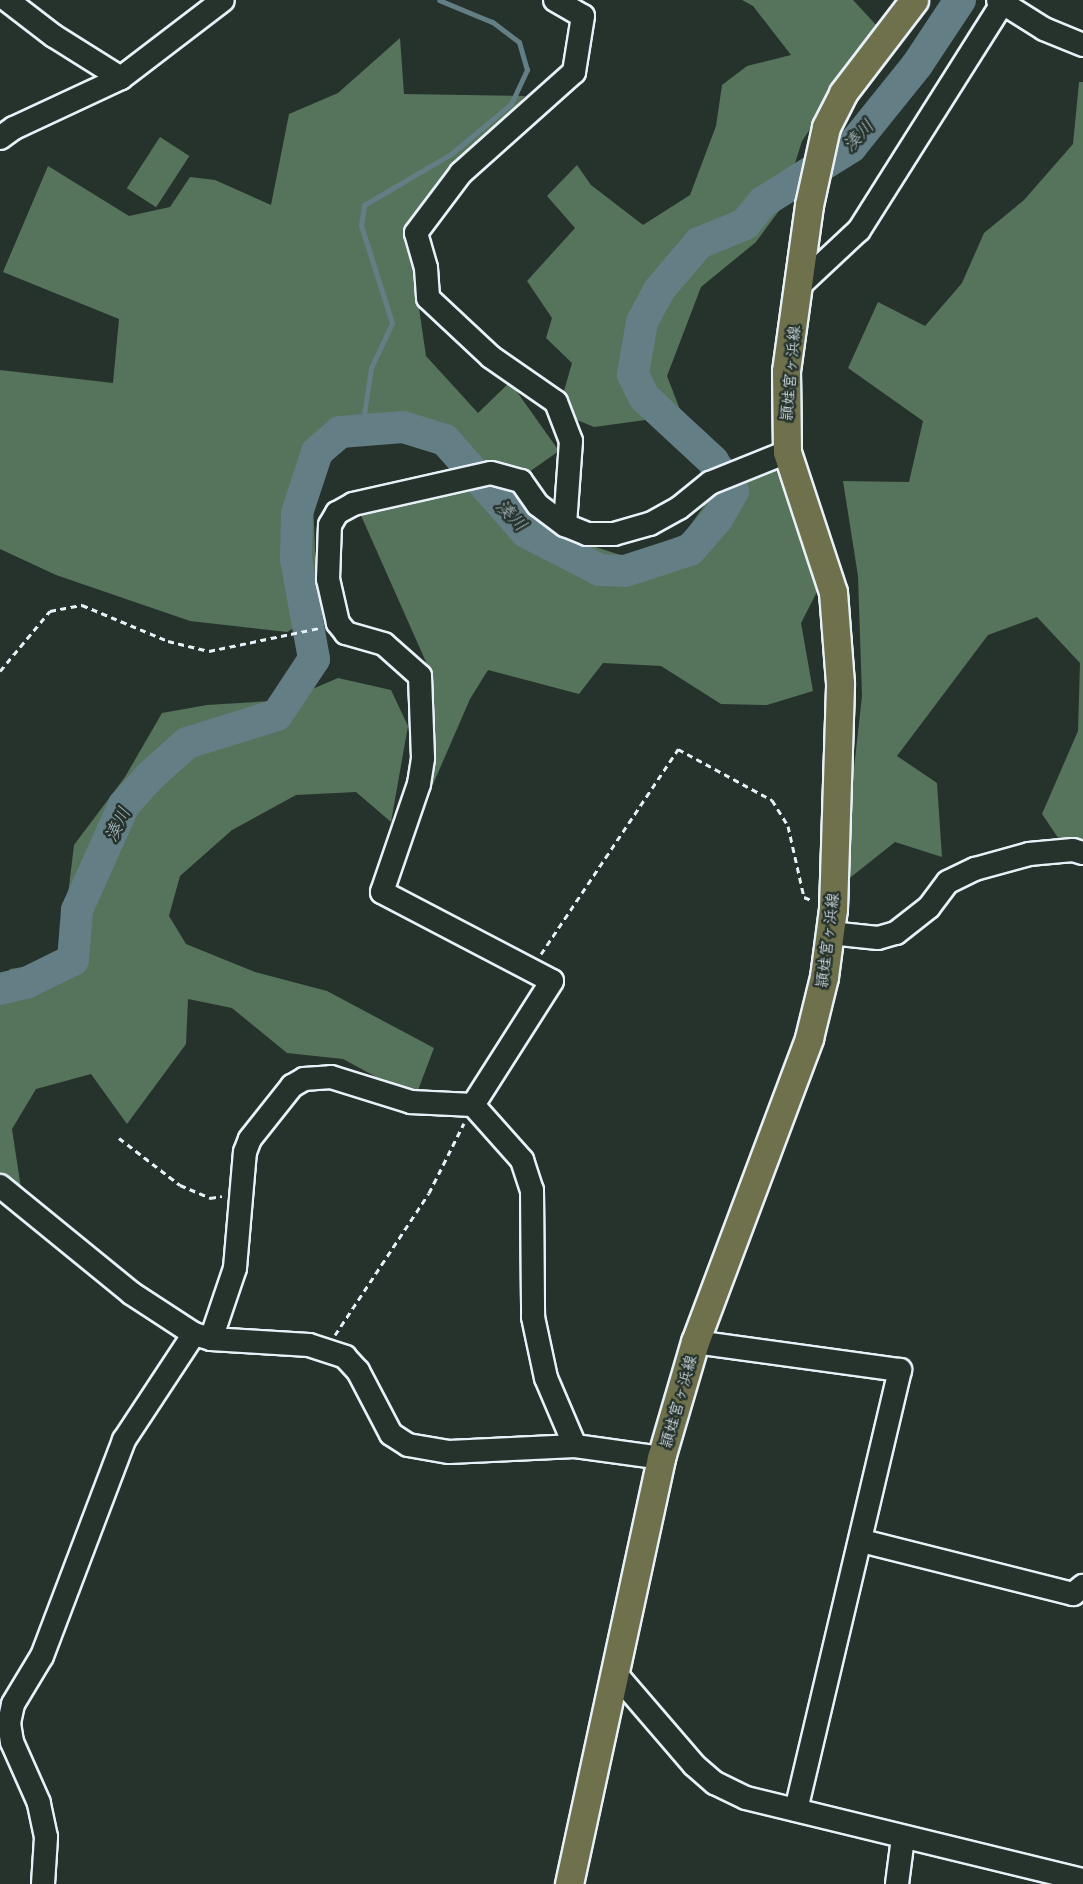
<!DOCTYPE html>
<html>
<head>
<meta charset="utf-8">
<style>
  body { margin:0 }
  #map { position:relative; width:1083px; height:1884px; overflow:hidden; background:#26332d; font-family:"Playpen Sans","Klee One",sans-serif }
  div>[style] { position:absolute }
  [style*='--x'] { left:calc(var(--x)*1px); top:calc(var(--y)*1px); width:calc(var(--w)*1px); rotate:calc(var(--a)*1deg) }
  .green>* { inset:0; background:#56735b; transform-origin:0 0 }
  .stream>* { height:5px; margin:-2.5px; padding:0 2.5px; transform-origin:2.5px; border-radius:2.5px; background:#647e86 }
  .river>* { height:32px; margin:-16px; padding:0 16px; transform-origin:16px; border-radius:16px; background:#647e86 }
  .path>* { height:3px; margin-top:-1.5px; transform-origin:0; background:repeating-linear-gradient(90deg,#e8f1f8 0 6px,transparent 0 10.5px) }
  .roads { filter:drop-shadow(2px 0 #e8f1f8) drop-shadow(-2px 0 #e8f1f8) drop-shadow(0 2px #e8f1f8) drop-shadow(0 -2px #e8f1f8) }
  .minor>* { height:22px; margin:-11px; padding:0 11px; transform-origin:11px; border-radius:11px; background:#26332d }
  .major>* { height:27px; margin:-13.5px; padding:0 13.5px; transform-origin:13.5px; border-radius:13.5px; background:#6e714b }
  span { translate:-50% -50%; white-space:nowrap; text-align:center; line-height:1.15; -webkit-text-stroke:5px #26332d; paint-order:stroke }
  .street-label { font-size:16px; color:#e8f1f8 }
  .water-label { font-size:18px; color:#adbdc5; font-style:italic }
</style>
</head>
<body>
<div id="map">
  <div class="green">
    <i style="clip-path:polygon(742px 0,853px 0,878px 27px,802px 141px,781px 208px,756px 242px,701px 287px,667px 376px,682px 415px,594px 427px,558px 412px,572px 363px,546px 338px,552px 318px,527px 281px,575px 228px,547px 196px,577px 165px,591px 185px,643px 225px,690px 195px,716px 126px,722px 85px,747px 66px,791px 55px,753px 6px)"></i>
    <i style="clip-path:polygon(400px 38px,404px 94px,525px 96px,423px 214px,418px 301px,426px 356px,478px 413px,510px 382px,559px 451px,519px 479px,402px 442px,343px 432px,313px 503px,318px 615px,287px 632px,190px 621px,56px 575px,0 549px,0 370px,113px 383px,119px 319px,3px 272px,48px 166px,129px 216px,170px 207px,190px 177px,215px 180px,271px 205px,289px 114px,338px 93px)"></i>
    <i style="clip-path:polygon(1079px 82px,1083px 82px,1083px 858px,1065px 848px,1042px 814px,1078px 731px,1080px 663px,1037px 617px,988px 635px,897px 756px,937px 783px,942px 857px,895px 842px,841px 885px,862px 696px,858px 576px,843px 481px,909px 482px,923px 421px,848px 368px,878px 302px,925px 326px,962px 283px,984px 233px,1024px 200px,1073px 144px)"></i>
    <i style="left:160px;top:137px;width:35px;height:61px;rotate:33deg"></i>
    <i style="clip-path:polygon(769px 450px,818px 590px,801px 623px,813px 691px,767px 705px,721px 704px,661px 666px,603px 663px,579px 694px,488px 670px,470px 699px,424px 805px,430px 671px,359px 511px,443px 489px,496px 495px,561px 536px,630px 558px,684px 534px,721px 482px)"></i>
    <i style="clip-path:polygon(338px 678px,391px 690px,408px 726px,391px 822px,356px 792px,296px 795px,232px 830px,180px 876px,169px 916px,186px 944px,255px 972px,327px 991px,434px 1048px,415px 1098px,343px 1059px,287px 1053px,232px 1008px,188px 999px,186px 1044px,127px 1124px,91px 1074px,36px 1089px,12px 1129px,24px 1208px,0 1195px,0 986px,10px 969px,60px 961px,74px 845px,125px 777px,162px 713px,207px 705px,287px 700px)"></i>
  </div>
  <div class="stream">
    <i style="--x:362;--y:428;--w:61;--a:-81.5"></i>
    <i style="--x:371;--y:368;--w:50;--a:-65"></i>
    <i style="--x:392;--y:323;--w:103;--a:-107.6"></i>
    <i style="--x:361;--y:225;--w:20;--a:-81"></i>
    <i style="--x:364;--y:205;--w:101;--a:-30.4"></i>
    <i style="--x:451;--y:154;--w:78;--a:-39.8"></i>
    <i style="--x:511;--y:104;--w:38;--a:-65"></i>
    <i style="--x:527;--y:70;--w:29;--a:-106"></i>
    <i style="--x:519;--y:42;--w:34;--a:-143"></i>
    <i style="--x:492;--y:22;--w:57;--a:-157.5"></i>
  </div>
  <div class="river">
    <i style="--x:0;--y:989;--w:27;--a:-13"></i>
    <i style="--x:26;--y:983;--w:52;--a:-26.1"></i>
    <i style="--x:73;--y:960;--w:50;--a:-85.4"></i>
    <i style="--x:77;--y:910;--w:115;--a:-65.9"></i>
    <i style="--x:124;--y:805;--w:38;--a:-48"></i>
    <i style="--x:149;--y:777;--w:51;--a:-41.8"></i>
    <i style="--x:187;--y:743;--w:94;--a:-17.3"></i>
    <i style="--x:277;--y:715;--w:67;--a:-56.5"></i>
    <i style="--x:314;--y:659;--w:102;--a:-100.2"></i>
    <i style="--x:296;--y:559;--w:46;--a:-88.8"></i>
    <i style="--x:297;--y:513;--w:64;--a:-71.8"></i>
    <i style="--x:317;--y:452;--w:30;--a:-41"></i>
    <i style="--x:340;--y:432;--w:63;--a:-4.5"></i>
    <i style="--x:403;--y:427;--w:44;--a:17.2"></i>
    <i style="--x:445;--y:440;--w:123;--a:48.6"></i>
    <i style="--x:526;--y:532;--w:83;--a:27.2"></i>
    <i style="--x:600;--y:570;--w:25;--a:2"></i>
    <i style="--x:625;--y:571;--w:68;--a:-17.9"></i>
    <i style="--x:690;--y:550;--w:41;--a:-48.9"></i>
    <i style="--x:717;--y:519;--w:32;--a:-60"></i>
    <i style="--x:733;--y:491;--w:36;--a:-124"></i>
    <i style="--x:713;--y:461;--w:94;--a:-137.2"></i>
    <i style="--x:644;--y:397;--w:25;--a:-116"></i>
    <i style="--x:633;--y:374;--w:53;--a:-80.2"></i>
    <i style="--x:642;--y:322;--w:36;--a:-62"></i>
    <i style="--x:659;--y:290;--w:62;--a:-49.6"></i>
    <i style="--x:699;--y:243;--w:50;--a:-22.4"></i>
    <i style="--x:745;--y:224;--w:28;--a:-51"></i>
    <i style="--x:763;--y:202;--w:104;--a:-32"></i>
    <i style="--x:851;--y:147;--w:105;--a:-51.2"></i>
    <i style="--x:917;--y:65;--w:78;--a:-56.5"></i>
  </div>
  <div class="path">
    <i style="--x:0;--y:671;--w:78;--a:-50.2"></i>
    <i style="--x:50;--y:611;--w:33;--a:-11"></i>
    <i style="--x:82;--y:605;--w:93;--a:22.7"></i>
    <i style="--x:168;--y:641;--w:42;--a:13.7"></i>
    <i style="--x:209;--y:651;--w:112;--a:-11.8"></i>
    <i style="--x:541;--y:954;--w:247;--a:-56.2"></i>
    <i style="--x:678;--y:749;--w:107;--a:28.5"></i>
    <i style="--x:772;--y:800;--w:31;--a:58"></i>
    <i style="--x:788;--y:826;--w:73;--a:77.3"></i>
    <i style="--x:804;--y:897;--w:8;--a:23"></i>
    <i style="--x:119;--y:1138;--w:77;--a:37.6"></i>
    <i style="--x:180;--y:1185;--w:33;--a:23"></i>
    <i style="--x:210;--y:1198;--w:12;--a:-9"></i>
    <i style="--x:335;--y:1335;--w:170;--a:-56.5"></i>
    <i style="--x:429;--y:1193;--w:78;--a:-63.4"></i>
  </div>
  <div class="roads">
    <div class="minor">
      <i style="--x:7;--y:0;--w:59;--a:37.5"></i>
      <i style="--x:54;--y:36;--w:79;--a:32.1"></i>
      <i style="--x:555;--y:0;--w:32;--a:30"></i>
      <i style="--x:583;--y:16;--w:57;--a:99.1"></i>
      <i style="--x:574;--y:72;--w:152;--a:138.2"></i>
      <i style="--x:461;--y:173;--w:75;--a:126.9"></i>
      <i style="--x:416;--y:233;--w:36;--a:74"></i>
      <i style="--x:426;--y:268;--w:30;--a:86"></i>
      <i style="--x:428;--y:298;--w:86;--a:43.1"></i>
      <i style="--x:491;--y:357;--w:79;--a:34.7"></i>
      <i style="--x:556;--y:402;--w:42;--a:69"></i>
      <i style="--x:571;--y:441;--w:84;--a:94.1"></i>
      <i style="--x:565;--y:525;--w:24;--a:22"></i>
      <i style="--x:587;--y:534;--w:27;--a:0"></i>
      <i style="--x:614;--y:534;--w:37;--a:-16"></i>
      <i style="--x:650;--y:524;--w:33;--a:-29"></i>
      <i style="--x:679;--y:508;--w:40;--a:-39"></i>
      <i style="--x:710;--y:483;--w:83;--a:-21.9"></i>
      <i style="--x:998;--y:0;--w:54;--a:32.2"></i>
      <i style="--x:1044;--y:29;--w:42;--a:22.3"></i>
      <i style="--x:0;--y:138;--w:17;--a:-36"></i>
      <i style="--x:14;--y:128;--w:118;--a:-25"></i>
      <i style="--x:121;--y:78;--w:128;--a:-37.4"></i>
      <i style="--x:798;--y:287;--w:83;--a:-43.1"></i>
      <i style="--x:859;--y:230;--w:266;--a:-57.7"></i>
      <i style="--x:830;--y:933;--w:48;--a:5.9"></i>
      <i style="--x:878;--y:938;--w:19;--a:-16"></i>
      <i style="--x:896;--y:933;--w:42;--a:-38.2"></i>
      <i style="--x:929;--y:907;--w:31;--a:-53"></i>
      <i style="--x:948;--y:882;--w:30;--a:-26"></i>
      <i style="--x:975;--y:869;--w:56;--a:-15.5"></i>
      <i style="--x:1029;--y:854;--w:44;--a:-5.2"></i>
      <i style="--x:1073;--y:850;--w:10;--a:17"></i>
      <i style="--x:473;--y:1105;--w:147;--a:-57.5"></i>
      <i style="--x:552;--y:981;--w:192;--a:-152.4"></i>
      <i style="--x:382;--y:892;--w:114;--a:-71.1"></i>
      <i style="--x:419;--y:784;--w:26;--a:-81"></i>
      <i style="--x:423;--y:758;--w:82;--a:-92.1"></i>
      <i style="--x:420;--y:676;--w:48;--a:-138.4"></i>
      <i style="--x:384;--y:644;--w:40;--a:-164"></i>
      <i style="--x:346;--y:633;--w:13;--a:-129"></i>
      <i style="--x:338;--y:623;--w:45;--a:-102.8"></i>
      <i style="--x:328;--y:579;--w:54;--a:-87.9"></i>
      <i style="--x:330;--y:525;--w:14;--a:-60"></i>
      <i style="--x:337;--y:513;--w:18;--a:-29"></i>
      <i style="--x:353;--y:504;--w:141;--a:-12.7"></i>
      <i style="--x:491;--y:473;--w:31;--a:15"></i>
      <i style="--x:521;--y:481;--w:29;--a:55"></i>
      <i style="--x:538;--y:505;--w:34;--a:37"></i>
      <i style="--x:0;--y:1186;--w:169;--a:39.2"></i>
      <i style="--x:131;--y:1293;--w:75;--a:33.1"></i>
      <i style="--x:194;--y:1334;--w:18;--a:16"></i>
      <i style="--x:211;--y:1339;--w:98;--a:3.5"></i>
      <i style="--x:309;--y:1345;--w:38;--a:18"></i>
      <i style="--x:345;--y:1357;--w:19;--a:47"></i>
      <i style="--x:358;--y:1371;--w:71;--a:62.4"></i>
      <i style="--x:391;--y:1434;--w:20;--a:33"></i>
      <i style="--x:408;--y:1445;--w:42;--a:9.7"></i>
      <i style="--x:449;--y:1452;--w:126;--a:-2.7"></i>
      <i style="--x:575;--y:1446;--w:87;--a:7.9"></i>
      <i style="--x:211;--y:1339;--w:75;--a:-71.3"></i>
      <i style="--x:235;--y:1268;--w:116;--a:-85.1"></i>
      <i style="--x:245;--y:1152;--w:14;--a:-69"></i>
      <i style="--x:250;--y:1139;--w:68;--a:-51.6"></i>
      <i style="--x:292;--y:1086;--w:14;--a:-30"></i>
      <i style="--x:304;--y:1079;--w:27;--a:-4"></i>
      <i style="--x:331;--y:1077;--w:84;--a:17.4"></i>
      <i style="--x:411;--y:1102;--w:62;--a:2.8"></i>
      <i style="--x:473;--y:1105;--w:74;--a:48.3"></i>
      <i style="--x:522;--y:1160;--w:32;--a:72"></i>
      <i style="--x:532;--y:1190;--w:127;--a:89.5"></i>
      <i style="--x:533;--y:1317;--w:62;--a:78"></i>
      <i style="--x:546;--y:1378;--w:74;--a:66.9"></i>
      <i style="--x:695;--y:1342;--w:207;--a:7.8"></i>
      <i style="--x:900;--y:1370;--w:452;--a:103.3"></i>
      <i style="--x:862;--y:1541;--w:218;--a:14.1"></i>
      <i style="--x:1073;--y:1594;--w:13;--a:-39"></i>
      <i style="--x:615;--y:1673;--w:121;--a:49.3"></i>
      <i style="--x:694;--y:1765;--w:28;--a:41"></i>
      <i style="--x:715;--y:1783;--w:34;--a:26"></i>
      <i style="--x:746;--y:1798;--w:347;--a:13.7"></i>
      <i style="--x:43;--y:1884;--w:47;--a:-86.3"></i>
      <i style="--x:46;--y:1837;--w:35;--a:-102"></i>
      <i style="--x:39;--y:1803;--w:67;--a:-113.9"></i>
      <i style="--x:12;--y:1742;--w:19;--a:-99"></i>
      <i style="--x:9;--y:1723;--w:19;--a:-78"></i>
      <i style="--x:13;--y:1704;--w:56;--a:-58.9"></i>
      <i style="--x:42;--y:1656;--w:231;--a:-69.2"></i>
      <i style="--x:124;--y:1440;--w:127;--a:-56.6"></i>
      <i style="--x:897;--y:1884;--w:46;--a:-82.6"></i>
    </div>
    <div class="major">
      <i style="--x:569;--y:1884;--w:436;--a:-77.8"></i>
      <i style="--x:661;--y:1458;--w:121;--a:-73.7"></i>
      <i style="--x:695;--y:1342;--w:325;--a:-69.4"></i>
      <i style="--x:809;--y:1038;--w:63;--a:-76.2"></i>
      <i style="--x:824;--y:977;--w:69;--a:-82.5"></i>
      <i style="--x:833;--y:909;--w:226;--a:-88.2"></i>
      <i style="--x:840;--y:683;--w:91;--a:-94.4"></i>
      <i style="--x:833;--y:592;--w:147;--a:-108.2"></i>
      <i style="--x:787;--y:452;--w:81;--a:-90.7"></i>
      <i style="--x:786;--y:371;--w:168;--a:-82.1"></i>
      <i style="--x:809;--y:205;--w:80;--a:-77.7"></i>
      <i style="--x:826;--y:127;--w:38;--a:-63"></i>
      <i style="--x:843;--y:93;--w:117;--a:-52.6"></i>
    </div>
  </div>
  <div class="street-label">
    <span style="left:789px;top:373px;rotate:-85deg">頴娃宮ヶ浜線</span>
    <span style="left:826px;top:940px;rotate:-83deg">頴娃宮ヶ浜線</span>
    <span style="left:677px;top:1401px;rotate:-74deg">頴娃宮ヶ浜線</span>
  </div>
  <div class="water-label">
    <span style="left:858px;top:135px;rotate:-47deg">湊川</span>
    <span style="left:512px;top:515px;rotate:46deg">湊川</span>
    <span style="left:117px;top:824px;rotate:-64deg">湊川</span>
  </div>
</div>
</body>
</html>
